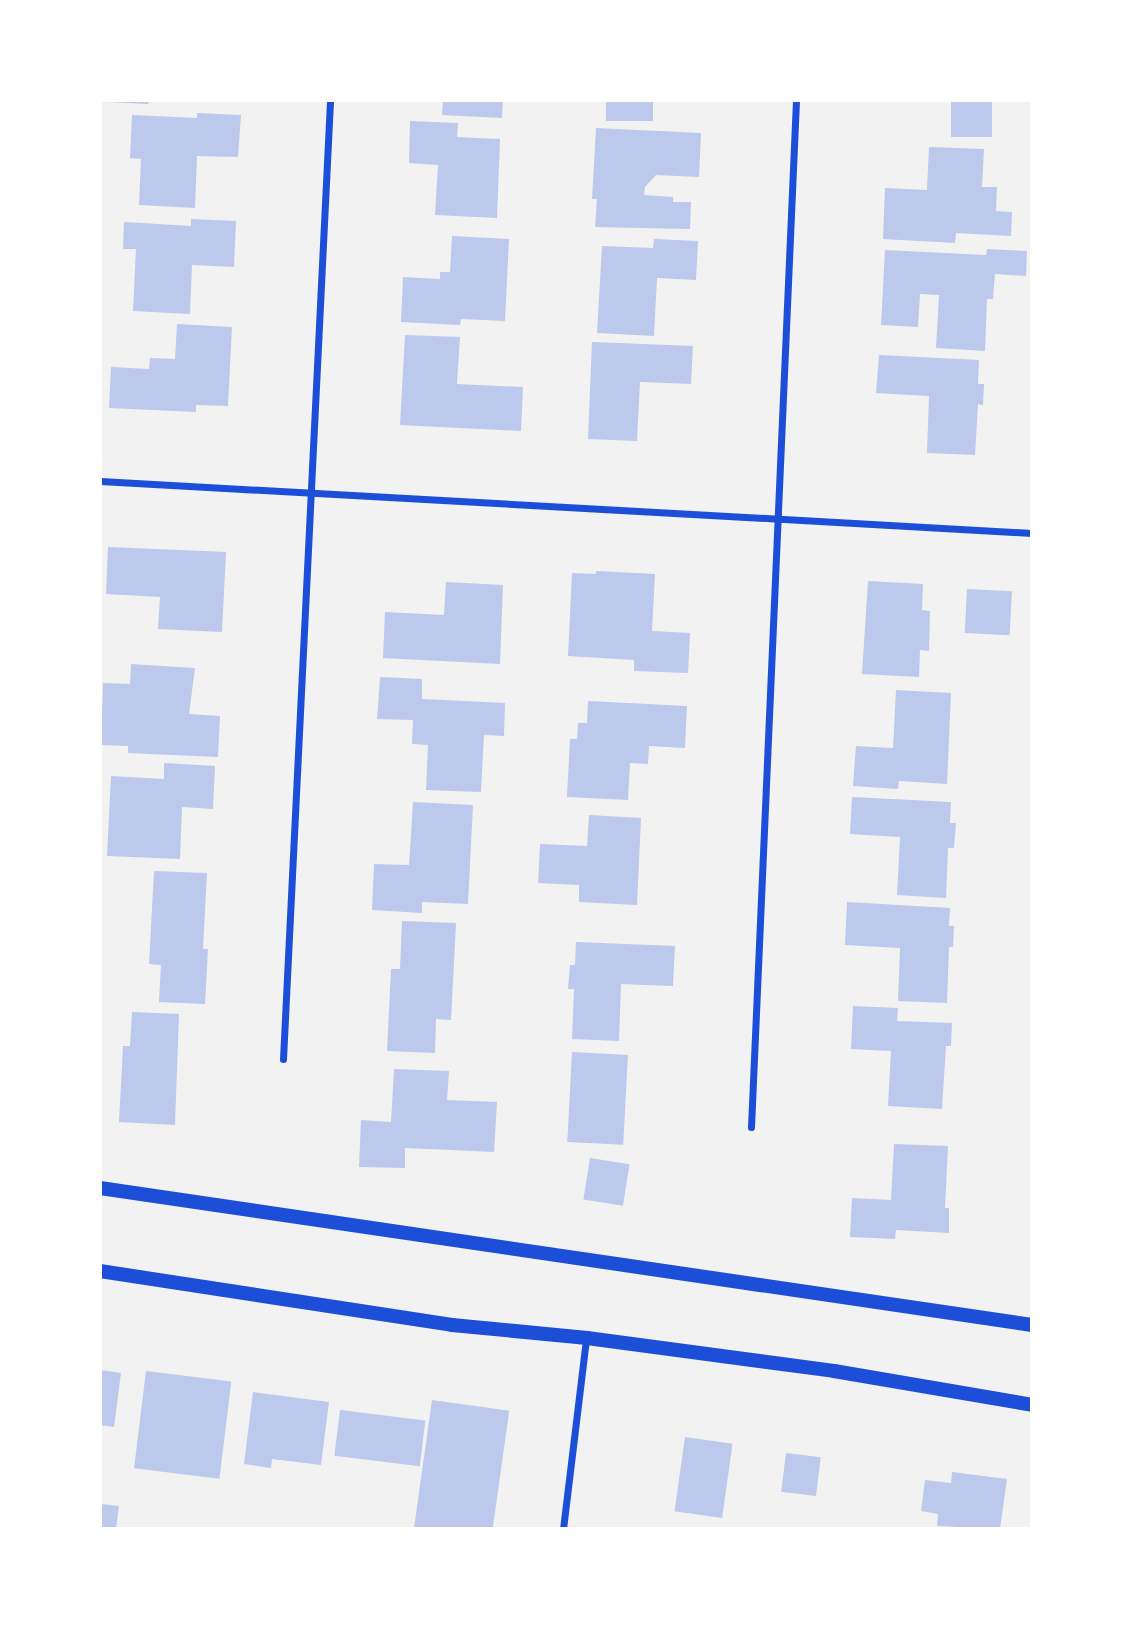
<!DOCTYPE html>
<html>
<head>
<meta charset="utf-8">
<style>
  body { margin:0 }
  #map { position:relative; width:1132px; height:1629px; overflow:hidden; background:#f2f2f2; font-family:"IBM Plex Sans",sans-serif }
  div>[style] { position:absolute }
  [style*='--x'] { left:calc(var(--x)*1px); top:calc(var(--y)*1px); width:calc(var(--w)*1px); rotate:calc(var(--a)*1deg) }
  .building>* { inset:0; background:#bdc9ec; transform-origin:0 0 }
  .minor>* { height:7px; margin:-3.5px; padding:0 3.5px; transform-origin:3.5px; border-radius:3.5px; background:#1d4ed8 }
  .secondary>* { height:14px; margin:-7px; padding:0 7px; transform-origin:7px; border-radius:7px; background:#1d4ed8 }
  span { translate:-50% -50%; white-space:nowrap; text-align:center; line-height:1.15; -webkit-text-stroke:6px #fff; paint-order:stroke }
  .frame { position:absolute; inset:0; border:102px solid #fff; pointer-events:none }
</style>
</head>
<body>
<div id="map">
  <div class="building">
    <i style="clip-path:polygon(107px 100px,149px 100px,148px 104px,107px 102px)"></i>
    <i style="clip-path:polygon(443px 100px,503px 100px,502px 118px,442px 115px)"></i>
    <i style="left:606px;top:100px;width:47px;height:21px"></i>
    <i style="left:951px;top:100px;width:41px;height:37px"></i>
    <i style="clip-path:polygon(197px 113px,241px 115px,238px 157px,197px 156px,195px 208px,139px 205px,141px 159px,130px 158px,132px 115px,197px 118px)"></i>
    <i style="clip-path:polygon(410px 121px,458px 123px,457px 137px,500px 139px,497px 218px,435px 215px,438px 165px,409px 163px)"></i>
    <i style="clip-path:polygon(596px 128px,701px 133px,699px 177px,656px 175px,645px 187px,644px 195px,673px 197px,673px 202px,691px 202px,690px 229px,595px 227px,597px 199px,592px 199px)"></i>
    <i style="clip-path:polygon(929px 147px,984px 149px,982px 187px,997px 187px,996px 211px,1012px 212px,1011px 236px,956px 233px,955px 243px,883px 239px,885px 188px,927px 190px)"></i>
    <i style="clip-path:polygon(191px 219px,236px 221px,234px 267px,192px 265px,190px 314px,133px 311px,136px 249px,123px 249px,124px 222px,191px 226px)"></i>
    <i style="clip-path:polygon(452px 236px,509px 239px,505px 321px,461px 319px,460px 325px,401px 322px,403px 277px,440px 279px,440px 272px,450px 272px)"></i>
    <i style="clip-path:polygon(654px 239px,698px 241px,696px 280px,657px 278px,654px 336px,597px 333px,602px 246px,653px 248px)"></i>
    <i style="clip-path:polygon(987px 249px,1027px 251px,1026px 276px,995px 274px,993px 299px,987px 299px,985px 351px,936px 348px,939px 295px,920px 294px,918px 327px,881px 325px,885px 250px,986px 255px)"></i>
    <i style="clip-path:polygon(177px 324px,232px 327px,228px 406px,196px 405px,196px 412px,109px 408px,111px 367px,149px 369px,150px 358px,175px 359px)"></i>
    <i style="clip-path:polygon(405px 335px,460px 337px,457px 384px,523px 387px,521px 431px,400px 425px)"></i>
    <i style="clip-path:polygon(592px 342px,693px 346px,691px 384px,640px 382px,637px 441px,588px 439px)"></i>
    <i style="clip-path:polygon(879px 355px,979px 360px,978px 384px,984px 384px,983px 405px,978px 404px,975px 455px,927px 453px,929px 396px,876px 393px)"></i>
    <i style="clip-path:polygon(108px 547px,226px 552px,222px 632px,158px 629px,160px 597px,106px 594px)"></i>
    <i style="clip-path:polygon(596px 571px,655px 574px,652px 631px,690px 633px,688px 673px,634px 671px,634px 660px,568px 656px,572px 573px,596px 574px)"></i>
    <i style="clip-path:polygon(868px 581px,923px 584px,922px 610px,930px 611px,929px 651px,920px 650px,919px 677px,862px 674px)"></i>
    <i style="clip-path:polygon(446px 582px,503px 585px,500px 664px,383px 658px,385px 612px,444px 615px)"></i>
    <i style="left:967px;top:589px;width:45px;height:44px;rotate:3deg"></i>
    <i style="clip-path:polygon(131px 664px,195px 668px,189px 714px,220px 716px,218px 757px,128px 753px,128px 746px,101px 745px,103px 683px,130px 684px)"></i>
    <i style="clip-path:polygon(380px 677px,422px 679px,422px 699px,505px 703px,504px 736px,484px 735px,481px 792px,426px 790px,428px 745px,412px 744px,413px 720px,377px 719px)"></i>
    <i style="clip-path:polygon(896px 690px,951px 693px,947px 784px,899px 781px,898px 789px,853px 786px,856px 746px,893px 748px)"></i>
    <i style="clip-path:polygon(588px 701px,687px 706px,685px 748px,649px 746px,648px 764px,630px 763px,628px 800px,567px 797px,570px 739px,577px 739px,578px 723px,587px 723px)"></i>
    <i style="clip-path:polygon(164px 763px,215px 766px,213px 809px,182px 807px,180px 859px,107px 856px,111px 776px,164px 779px)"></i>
    <i style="clip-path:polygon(852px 797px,951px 802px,950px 823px,956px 823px,954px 848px,948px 848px,946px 898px,897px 895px,900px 837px,850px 834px)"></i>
    <i style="clip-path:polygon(413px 802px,473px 805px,468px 904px,422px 902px,422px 913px,372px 910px,374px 864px,409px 865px)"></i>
    <i style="clip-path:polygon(589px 815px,641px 818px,637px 905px,579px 902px,579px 885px,538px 883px,540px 844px,587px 846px)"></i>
    <i style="clip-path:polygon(154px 871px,207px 873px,203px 949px,208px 949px,205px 1004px,159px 1002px,161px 965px,149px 964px)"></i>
    <i style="clip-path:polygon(847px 902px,950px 908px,949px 926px,954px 926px,953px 947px,949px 947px,947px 1003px,898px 1001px,900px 948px,845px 945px)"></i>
    <i style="clip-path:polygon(402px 921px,456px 923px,451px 1020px,436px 1019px,435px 1053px,387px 1051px,391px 969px,400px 969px)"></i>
    <i style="clip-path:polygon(576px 942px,675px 946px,673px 986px,621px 984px,619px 1041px,572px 1039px,574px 989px,568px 989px,570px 965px,575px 965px)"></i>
    <i style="clip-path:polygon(853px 1006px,898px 1008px,897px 1021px,952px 1023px,951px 1046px,946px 1046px,942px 1109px,888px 1106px,891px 1051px,851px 1049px)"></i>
    <i style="clip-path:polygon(132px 1012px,179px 1014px,175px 1125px,119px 1122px,123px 1046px,130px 1046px)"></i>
    <i style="left:572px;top:1052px;width:56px;height:90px;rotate:3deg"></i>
    <i style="clip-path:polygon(394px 1069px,449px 1071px,447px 1100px,497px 1102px,494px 1152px,405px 1148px,405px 1168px,359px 1167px,361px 1120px,391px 1122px)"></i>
    <i style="clip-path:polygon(894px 1144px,948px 1146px,945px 1208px,949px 1208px,949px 1233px,896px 1230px,895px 1239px,850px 1237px,852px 1198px,891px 1200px)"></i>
    <i style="left:590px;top:1158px;width:40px;height:42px;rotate:9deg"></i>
    <i style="clip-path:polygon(100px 1370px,121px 1373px,114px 1427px,100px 1425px)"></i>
    <i style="left:146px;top:1371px;width:86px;height:98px;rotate:7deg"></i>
    <i style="clip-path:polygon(253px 1392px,329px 1402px,321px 1465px,272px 1459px,271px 1468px,244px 1464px)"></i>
    <i style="left:432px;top:1400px;width:78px;height:130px;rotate:8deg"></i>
    <i style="left:340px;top:1410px;width:86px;height:46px;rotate:7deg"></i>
    <i style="left:685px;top:1437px;width:48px;height:75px;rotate:8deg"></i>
    <i style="left:786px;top:1453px;width:35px;height:39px;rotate:7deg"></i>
    <i style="clip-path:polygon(952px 1472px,1007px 1479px,1000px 1529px,937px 1526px,938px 1514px,921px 1511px,925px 1480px,951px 1483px)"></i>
    <i style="clip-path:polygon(100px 1504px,119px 1506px,116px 1529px,100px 1529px)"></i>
  </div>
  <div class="minor">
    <i style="--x:100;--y:481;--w:933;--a:3.19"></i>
    <i style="--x:283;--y:1059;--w:960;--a:-87.19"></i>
    <i style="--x:751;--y:1127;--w:1028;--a:-87.49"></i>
    <i style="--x:563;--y:1529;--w:192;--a:-83.1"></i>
  </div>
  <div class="secondary">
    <i style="--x:100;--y:1188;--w:942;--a:8.36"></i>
    <i style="--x:100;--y:1271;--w:356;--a:8.7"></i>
    <i style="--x:452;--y:1325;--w:136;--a:5.5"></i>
    <i style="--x:587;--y:1338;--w:249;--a:7.6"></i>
    <i style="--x:834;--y:1371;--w:201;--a:9.7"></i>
  </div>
  <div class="frame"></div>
</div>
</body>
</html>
